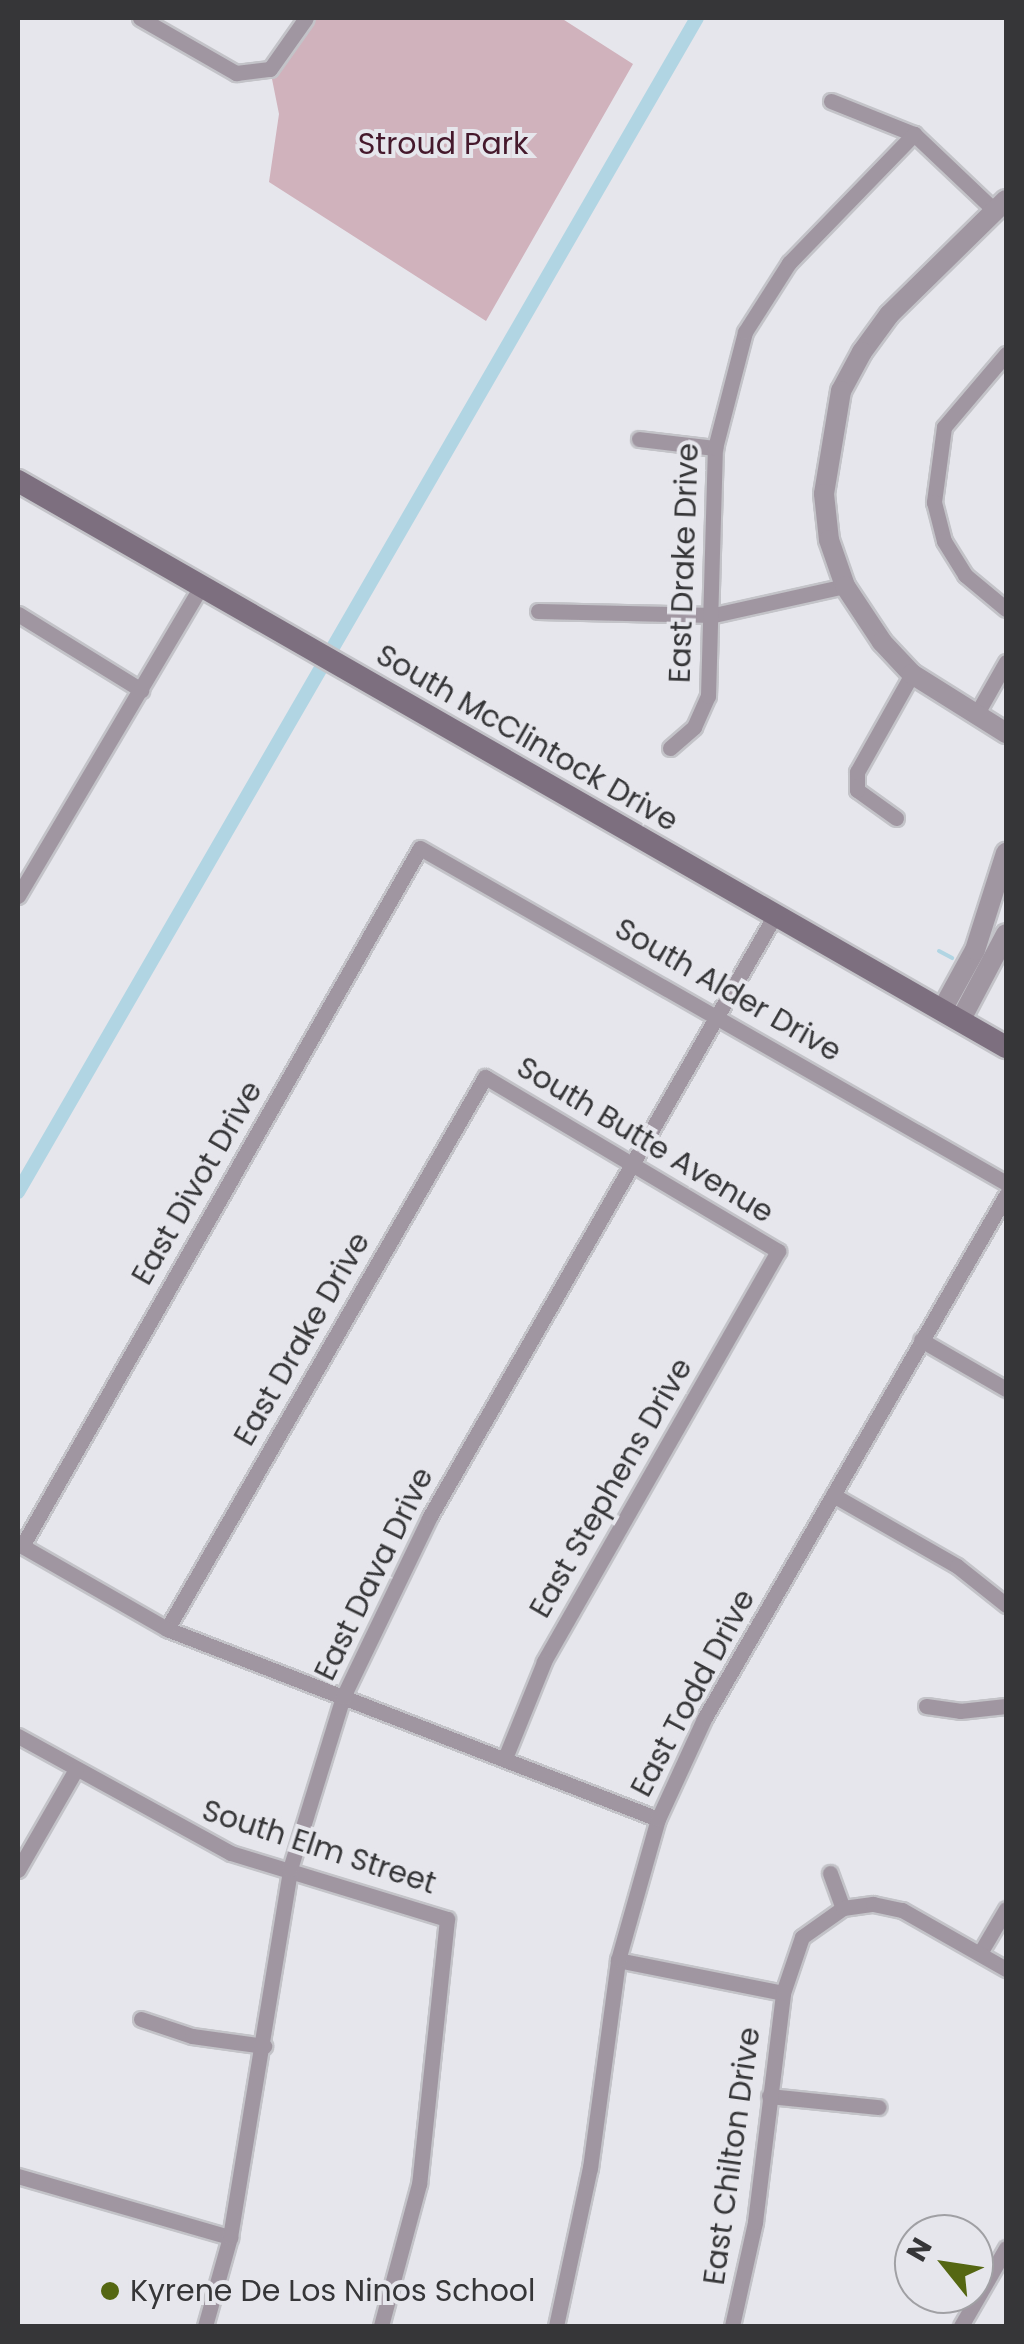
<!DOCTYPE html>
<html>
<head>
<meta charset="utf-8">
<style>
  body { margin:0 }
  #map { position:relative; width:1024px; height:2344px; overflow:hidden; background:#e6e6ec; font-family:Poppins,sans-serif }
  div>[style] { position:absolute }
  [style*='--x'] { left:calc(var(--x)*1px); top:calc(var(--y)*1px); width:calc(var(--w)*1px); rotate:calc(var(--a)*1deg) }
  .green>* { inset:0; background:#d0b2bc }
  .stream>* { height:4px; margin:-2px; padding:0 2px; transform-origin:2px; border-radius:2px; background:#b1d5e3 }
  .canal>* { height:14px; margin:-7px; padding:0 7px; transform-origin:7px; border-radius:7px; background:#b1d5e3 }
  .roads { filter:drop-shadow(2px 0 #c3c3c8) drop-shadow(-2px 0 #c3c3c8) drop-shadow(0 2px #c3c3c8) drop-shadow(0 -2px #c3c3c8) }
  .minor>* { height:15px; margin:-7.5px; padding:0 7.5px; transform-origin:7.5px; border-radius:7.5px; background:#a096a1 }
  .tertiary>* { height:20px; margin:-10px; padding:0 10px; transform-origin:10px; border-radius:10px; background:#a096a1 }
  .secondary>* { height:22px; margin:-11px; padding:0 11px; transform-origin:11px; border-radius:11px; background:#7d6f7f }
  .dots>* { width:28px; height:28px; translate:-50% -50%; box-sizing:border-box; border:5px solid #e6e6ec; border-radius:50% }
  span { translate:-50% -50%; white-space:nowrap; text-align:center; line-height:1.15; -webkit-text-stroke:8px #e6e6ec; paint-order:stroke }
  .park-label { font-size:30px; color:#45192c }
  .street-label { font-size:30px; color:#363638 }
  .poi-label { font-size:30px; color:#363638 }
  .left { translate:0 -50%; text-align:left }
  .frame { position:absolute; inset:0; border:20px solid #363638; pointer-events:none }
  .north { position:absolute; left:894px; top:2214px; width:100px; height:100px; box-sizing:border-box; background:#e6e6ec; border:2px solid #a0a0a4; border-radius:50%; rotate:300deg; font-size:28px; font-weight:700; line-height:40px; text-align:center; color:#363638 }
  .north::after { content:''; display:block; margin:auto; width:35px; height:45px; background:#556712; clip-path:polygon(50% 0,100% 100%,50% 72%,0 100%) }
</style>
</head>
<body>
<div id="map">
  <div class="green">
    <i style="clip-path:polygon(306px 18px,561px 18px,633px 64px,486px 321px,269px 182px,279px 114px,270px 69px)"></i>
  </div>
  <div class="stream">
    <i style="--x:939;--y:951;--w:15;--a:28"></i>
  </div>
  <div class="canal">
    <i style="--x:18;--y:1192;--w:1356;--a:-59.96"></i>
  </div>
  <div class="roads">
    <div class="minor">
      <i style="--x:140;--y:18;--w:111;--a:29.8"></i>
      <i style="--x:236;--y:73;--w:34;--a:-7"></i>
      <i style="--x:270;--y:69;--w:62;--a:-54.8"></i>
      <i style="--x:831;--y:101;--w:89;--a:21.7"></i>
      <i style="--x:914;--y:134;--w:112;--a:43.5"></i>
      <i style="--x:1006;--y:354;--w:96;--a:130.3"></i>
      <i style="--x:944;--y:427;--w:76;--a:97.6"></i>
      <i style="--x:934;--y:502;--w:40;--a:75.6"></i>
      <i style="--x:944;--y:541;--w:40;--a:58"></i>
      <i style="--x:965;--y:575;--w:53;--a:39.7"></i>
      <i style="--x:639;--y:439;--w:77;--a:6.8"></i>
      <i style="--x:538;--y:611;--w:176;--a:1.3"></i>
      <i style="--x:714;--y:615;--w:134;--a:-12.5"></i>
      <i style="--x:18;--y:614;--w:145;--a:31.7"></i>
      <i style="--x:976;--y:715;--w:61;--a:-60.5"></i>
      <i style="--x:670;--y:748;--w:32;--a:-41"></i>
      <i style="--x:694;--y:727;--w:34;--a:-66"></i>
      <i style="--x:708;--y:696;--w:248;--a:-88.4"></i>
      <i style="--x:715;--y:448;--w:120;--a:-75.5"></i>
      <i style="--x:745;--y:332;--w:82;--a:-57.5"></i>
      <i style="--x:789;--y:263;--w:180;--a:-45.9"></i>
      <i style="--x:896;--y:818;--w:48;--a:-144.3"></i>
      <i style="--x:857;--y:790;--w:18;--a:-90"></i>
      <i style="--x:857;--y:772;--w:112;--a:-60.7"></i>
      <i style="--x:18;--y:896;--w:360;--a:-59.4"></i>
      <i style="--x:921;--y:1340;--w:98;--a:30"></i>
      <i style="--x:833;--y:1495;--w:143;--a:29.8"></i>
      <i style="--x:957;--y:1566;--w:63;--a:38.5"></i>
      <i style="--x:167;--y:1629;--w:637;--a:-60.05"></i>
      <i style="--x:485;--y:1077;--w:341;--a:30.7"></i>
      <i style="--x:778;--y:1251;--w:473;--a:119.7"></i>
      <i style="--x:544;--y:1662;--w:104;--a:112.1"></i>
      <i style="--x:926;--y:1706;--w:34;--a:8"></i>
      <i style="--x:960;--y:1711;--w:46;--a:-6.2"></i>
      <i style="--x:18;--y:1736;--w:243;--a:28.8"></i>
      <i style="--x:231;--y:1853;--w:226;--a:17"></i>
      <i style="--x:447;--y:1919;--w:266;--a:96"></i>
      <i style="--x:419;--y:2184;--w:147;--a:105"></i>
      <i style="--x:658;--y:1819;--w:526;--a:-158.85"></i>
      <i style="--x:167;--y:1629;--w:167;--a:-150.2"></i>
      <i style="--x:22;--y:1546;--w:803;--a:-60.31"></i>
      <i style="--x:420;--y:848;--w:675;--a:29.76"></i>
      <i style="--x:18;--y:1870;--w:116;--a:-60.1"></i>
      <i style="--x:830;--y:1873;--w:37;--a:70"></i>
      <i style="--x:980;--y:1953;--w:51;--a:-59.4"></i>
      <i style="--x:618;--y:1960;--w:168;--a:11.3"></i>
      <i style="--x:141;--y:2019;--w:54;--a:18.4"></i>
      <i style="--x:192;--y:2036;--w:73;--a:7.9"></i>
      <i style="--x:769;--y:2096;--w:110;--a:5.8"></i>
      <i style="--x:18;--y:2176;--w:221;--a:16.1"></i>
      <i style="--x:205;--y:2326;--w:92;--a:-74.3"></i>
      <i style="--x:230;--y:2237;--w:373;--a:-80.7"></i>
      <i style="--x:290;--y:1869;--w:180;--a:-72.9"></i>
      <i style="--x:343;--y:1697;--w:199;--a:-64.3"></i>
      <i style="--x:429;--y:1518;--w:695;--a:-60.15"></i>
      <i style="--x:556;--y:2326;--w:162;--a:-77.9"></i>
      <i style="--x:590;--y:2168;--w:210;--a:-82.3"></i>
      <i style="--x:618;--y:1960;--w:147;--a:-74.2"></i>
      <i style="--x:658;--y:1819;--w:110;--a:-65.3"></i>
      <i style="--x:704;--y:1719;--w:605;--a:-60.04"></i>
      <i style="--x:732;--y:2326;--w:107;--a:-77.5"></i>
      <i style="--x:755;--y:2222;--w:231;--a:-83"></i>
      <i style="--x:783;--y:1993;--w:59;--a:-71.3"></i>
      <i style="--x:802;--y:1937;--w:50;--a:-35.3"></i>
      <i style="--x:843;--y:1908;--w:30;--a:-8"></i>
      <i style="--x:873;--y:1904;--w:30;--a:12"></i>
      <i style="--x:902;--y:1910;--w:120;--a:29.6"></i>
      <i style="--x:961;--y:2326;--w:90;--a:-60"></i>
    </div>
    <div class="tertiary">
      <i style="--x:1006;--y:200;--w:164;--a:135.5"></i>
      <i style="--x:889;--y:315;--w:46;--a:126.1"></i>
      <i style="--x:862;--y:352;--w:44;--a:118.3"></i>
      <i style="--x:841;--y:391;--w:104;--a:99.4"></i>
      <i style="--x:824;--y:494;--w:46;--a:83.8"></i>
      <i style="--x:829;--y:540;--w:49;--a:70.8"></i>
      <i style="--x:845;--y:586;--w:67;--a:56.5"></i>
      <i style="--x:882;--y:642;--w:44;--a:46.8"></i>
      <i style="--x:912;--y:674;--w:111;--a:32.1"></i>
      <i style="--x:942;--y:1010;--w:68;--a:-61.2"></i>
      <i style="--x:975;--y:950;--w:102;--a:-72.3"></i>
      <i style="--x:960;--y:1021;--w:98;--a:-62.1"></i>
    </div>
    <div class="secondary">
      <i style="--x:18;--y:481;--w:1139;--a:29.81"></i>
    </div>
  </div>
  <div class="dots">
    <i style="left:110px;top:2291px;background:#556712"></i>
  </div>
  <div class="park-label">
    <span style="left:443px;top:144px">Stroud Park</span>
  </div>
  <div class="street-label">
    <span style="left:684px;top:563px;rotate:-88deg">East Drake Drive</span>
    <span style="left:527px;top:738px;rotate:30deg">South McClintock Drive</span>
    <span style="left:728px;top:990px;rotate:30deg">South Alder Drive</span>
    <span style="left:645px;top:1140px;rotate:31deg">South Butte Avenue</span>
    <span style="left:197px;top:1183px;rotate:-60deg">East Divot Drive</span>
    <span style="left:302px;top:1339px;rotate:-60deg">East Drake Drive</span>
    <span style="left:611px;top:1488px;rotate:-60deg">East Stephens Drive</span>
    <span style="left:374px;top:1574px;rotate:-64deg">East Dava Drive</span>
    <span style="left:693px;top:1693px;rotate:-62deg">East Todd Drive</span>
    <span style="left:319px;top:1847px;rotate:18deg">South Elm Street</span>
    <span style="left:732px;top:2156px;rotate:-82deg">East Chilton Drive</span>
  </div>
  <div class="poi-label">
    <span class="left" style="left:130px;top:2291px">Kyrene De Los Ninos School</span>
  </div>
  <div class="frame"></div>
  <div class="north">N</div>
</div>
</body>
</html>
